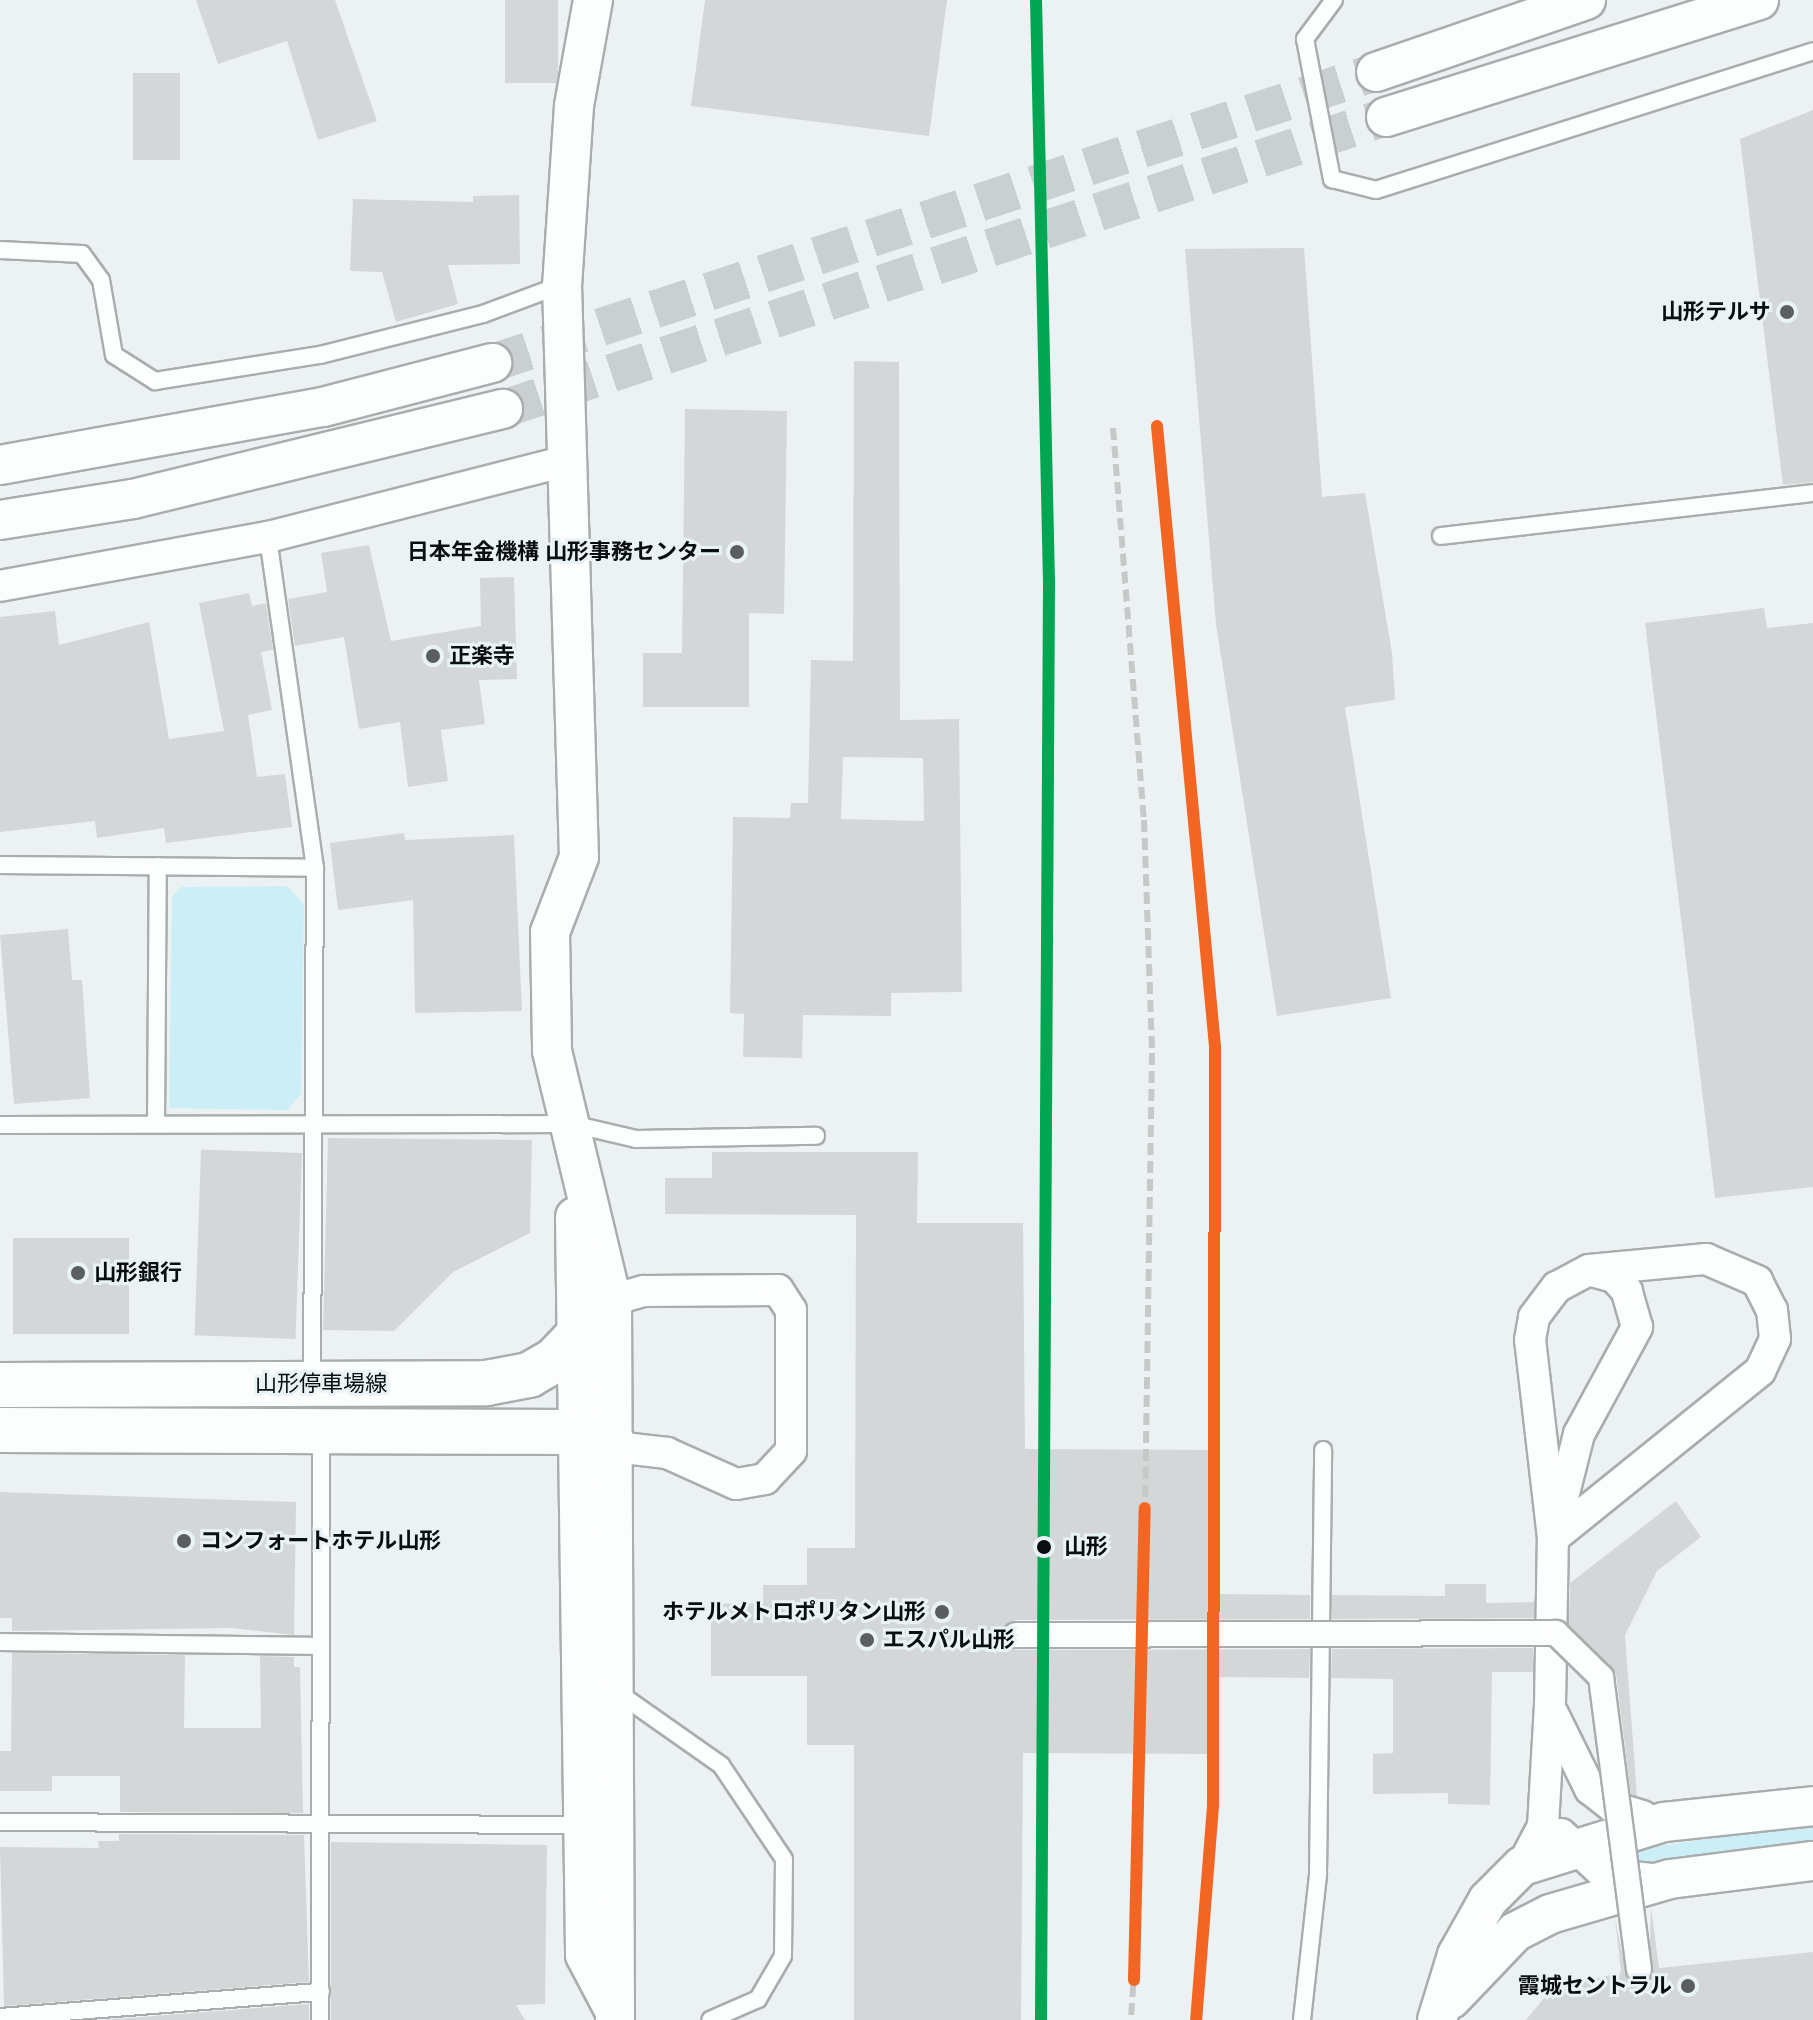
<!DOCTYPE html>
<html>
<head>
<meta charset="utf-8">
<style>
  body { margin:0 }
  #map { position:relative; width:1813px; height:2020px; overflow:hidden; background:#ecf2f3; font-family:Helvetica,"Noto Sans JP",sans-serif }
  div>[style] { position:absolute }
  [style*='--x'] { left:calc(var(--x)*1px); top:calc(var(--y)*1px); width:calc(var(--w)*1px); rotate:calc(var(--a)*1deg) }
  .green>* { inset:0; background:#cbeef7 }
  .building>* { inset:0; background:#d3d7d8; transform-origin:0 0 }
  .tertiary-tunnel>* { height:38px; margin-top:-19px; transform-origin:0; background:repeating-linear-gradient(90deg,#cad0d1 0 38px,transparent 0 57px) }
  .roads { filter:drop-shadow(2px 0 #a9adae) drop-shadow(-2px 0 #a9adae) drop-shadow(0 2px #a9adae) drop-shadow(0 -2px #a9adae) }
  .service>* { height:16px; margin:-8px; padding:0 8px; transform-origin:8px; border-radius:8px; background:#fcfdfd }
  .minor>* { height:30px; margin:-15px; padding:0 15px; transform-origin:15px; border-radius:15px; background:#fcfdfd }
  .tertiary>* { height:38px; margin:-19px; padding:0 19px; transform-origin:19px; border-radius:19px; background:#fcfdfd }
  .primary>* { height:44px; margin:-22px; padding:0 22px; transform-origin:22px; border-radius:22px; background:#fcfdfd }
  .rail>* { height:6px; margin-top:-3px; transform-origin:0; background:repeating-linear-gradient(90deg,#c7c8c8 0 12px,transparent 0 18px) }
  .bridges { filter:drop-shadow(2px 0 #a9adae) drop-shadow(-2px 0 #a9adae) drop-shadow(0 2px #a9adae) drop-shadow(0 -2px #a9adae) }
  .pedestrian-bridge>* { height:24px; margin:-12px; padding:0 12px; transform-origin:12px; border-radius:12px; background:#fcfdfd }
  .rail-1>* { height:12px; margin:-6px; padding:0 6px; transform-origin:6px; border-radius:6px; background:#00a651 }
  .rail-2>* { height:12px; margin:-6px; padding:0 6px; transform-origin:6px; border-radius:6px; background:#f26522 }
  .dots>* { width:22px; height:22px; translate:-50% -50%; box-sizing:border-box; border:4px solid #e9f3f6; border-radius:50% }
  span { translate:-50% -50%; white-space:nowrap; text-align:center; line-height:1.15; -webkit-text-stroke:6px #e9f3f6; paint-order:stroke }
  .poi-label { font-size:22px; color:#0b0e0f; font-weight:700 }
  .right { translate:-100% -50%; text-align:right }
  .left { translate:0 -50%; text-align:left }
  .street-label { font-size:22px; color:#0b0e0f }
  .stop-label { font-size:22px; color:#0b0e0f; font-weight:700 }
</style>
</head>
<body>
<div id="map">
  <div class="green">
    <i style="clip-path:polygon(287px 886px,304px 904px,301px 1094px,287px 1110px,169px 1108px,172px 897px,181px 887px)"></i>
    <i style="clip-path:polygon(1813px 1824px,1813px 1846px,1632px 1869px,1590px 1856px)"></i>
  </div>
  <div class="building">
    <i style="clip-path:polygon(196px 0,335px 0,377px 121px,318px 140px,287px 41px,218px 64px)"></i>
    <i style="left:505px;top:0;width:53px;height:83px"></i>
    <i style="clip-path:polygon(705px 0,947px 0,929px 136px,691px 106px)"></i>
    <i style="left:133px;top:73px;width:47px;height:87px"></i>
    <i style="clip-path:polygon(1813px 110px,1813px 482px,1783px 485px,1740px 139px)"></i>
    <i style="clip-path:polygon(519px 195px,520px 264px,448px 265px,458px 304px,396px 322px,382px 272px,350px 271px,353px 199px,473px 202px,473px 196px)"></i>
    <i style="clip-path:polygon(1304px 248px,1322px 497px,1365px 493px,1392px 653px,1395px 700px,1345px 707px,1391px 998px,1277px 1016px,1216px 624px,1185px 249px)"></i>
    <i style="clip-path:polygon(evenodd,854px 361px,899px 362px,900px 720px,959px 719px,962px 992px,891px 993px,891px 1016px,803px 1015px,802px 1058px,743px 1057px,744px 1014px,730px 1013px,733px 817px,790px 818px,791px 803px,808px 803px,811px 660px,853px 661px,854px 361px,843px 757px,923px 758px,924px 821px,841px 819px,843px 757px)"></i>
    <i style="clip-path:polygon(685px 409px,787px 411px,784px 614px,749px 613px,749px 707px,643px 707px,643px 653px,682px 653px)"></i>
    <i style="clip-path:polygon(369px 545px,391px 641px,481px 626px,480px 578px,514px 577px,517px 679px,479px 680px,485px 724px,441px 730px,448px 781px,408px 787px,400px 722px,359px 729px,344px 637px,295px 646px,288px 599px,327px 592px,321px 553px)"></i>
    <i style="clip-path:polygon(249px 593px,252px 606px,266px 603px,273px 650px,261px 652px,272px 710px,248px 715px,257px 777px,285px 774px,292px 827px,166px 843px,164px 828px,97px 838px,95px 821px,0 832px,0 617px,55px 611px,59px 645px,149px 622px,169px 739px,224px 731px,199px 603px)"></i>
    <i style="clip-path:polygon(1764px 608px,1767px 628px,1813px 623px,1813px 1187px,1715px 1198px,1645px 623px)"></i>
    <i style="clip-path:polygon(404px 833px,405px 840px,514px 835px,522px 1011px,415px 1013px,413px 900px,338px 910px,330px 843px)"></i>
    <i style="clip-path:polygon(68px 929px,72px 980px,82px 980px,90px 1098px,14px 1104px,0 935px)"></i>
    <i style="clip-path:polygon(328px 1138px,532px 1140px,530px 1233px,453px 1272px,394px 1331px,323px 1330px)"></i>
    <i style="clip-path:polygon(712px 1152px,918px 1152px,917px 1223px,1023px 1223px,1025px 1449px,1213px 1450px,1212px 1594px,1310px 1595px,1310px 1619px,1016px 1620px,1003px 1627px,1003px 1642px,1016px 1650px,1310px 1649px,1309px 1678px,1211px 1677px,1210px 1754px,1023px 1753px,1021px 2020px,854px 2020px,854px 1745px,807px 1745px,807px 1676px,711px 1676px,711px 1604px,763px 1603px,763px 1585px,807px 1585px,807px 1548px,855px 1548px,856px 1215px,665px 1214px,665px 1178px,712px 1178px)"></i>
    <i style="left:302px;top:1153px;width:186px;height:101px;rotate:92deg"></i>
    <i style="left:13px;top:1238px;width:116px;height:96px"></i>
    <i style="clip-path:polygon(0 1492px,296px 1502px,294px 1635px,231px 1628px,12px 1631px,12px 1618px,0 1618px)"></i>
    <i style="clip-path:polygon(1676px 1501px,1701px 1537px,1657px 1571px,1625px 1635px,1637px 1796px,1631px 1794px,1616px 1674px,1569px 1625px,1570px 1583px)"></i>
    <i style="clip-path:polygon(1445px 1584px,1486px 1584px,1486px 1603px,1534px 1602px,1534px 1618px,1332px 1619px,1332px 1595px,1445px 1596px)"></i>
    <i style="clip-path:polygon(1533px 1648px,1533px 1672px,1492px 1672px,1490px 1805px,1448px 1804px,1448px 1793px,1373px 1794px,1373px 1754px,1393px 1753px,1393px 1679px,1331px 1678px,1332px 1649px)"></i>
    <i style="clip-path:polygon(12px 1653px,185px 1655px,184px 1728px,261px 1728px,260px 1656px,294px 1657px,294px 1667px,300px 1667px,303px 1813px,120px 1812px,120px 1776px,52px 1776px,52px 1791px,0 1791px,0 1751px,11px 1751px)"></i>
    <i style="clip-path:polygon(119px 1834px,304px 1835px,309px 1982px,4px 2006px,0 1847px,99px 1848px,98px 1841px,119px 1841px)"></i>
    <i style="clip-path:polygon(331px 1842px,547px 1845px,545px 2004px,516px 2005px,525px 2020px,331px 2020px)"></i>
    <i style="clip-path:polygon(1651px 1907px,1659px 1968px,1813px 1952px,1813px 2020px,1526px 2020px,1550px 1991px,1621px 1972px,1615px 1918px,1627px 1978px,1649px 1981px)"></i>
    <i style="clip-path:polygon(309px 2004px,309px 2020px,103px 2020px)"></i>
  </div>
  <div class="tertiary-tunnel">
    <i style="--x:492;--y:363;--w:931;--a:-18.22"></i>
    <i style="--x:503;--y:409;--w:930;--a:-18.3"></i>
  </div>
  <div class="roads">
    <div class="service">
      <i style="--x:1334;--y:0;--w:49;--a:126.6"></i>
      <i style="--x:1305;--y:39;--w:143;--a:79.1"></i>
      <i style="--x:1332;--y:179;--w:45;--a:14"></i>
      <i style="--x:1376;--y:190;--w:459;--a:-17.6"></i>
      <i style="--x:0;--y:250;--w:82;--a:2.8"></i>
      <i style="--x:82;--y:254;--w:32;--a:54"></i>
      <i style="--x:101;--y:280;--w:76;--a:80.2"></i>
      <i style="--x:114;--y:355;--w:49;--a:32.4"></i>
      <i style="--x:155;--y:381;--w:167;--a:-9"></i>
      <i style="--x:320;--y:355;--w:168;--a:-14.1"></i>
      <i style="--x:483;--y:314;--w:83;--a:-20.4"></i>
      <i style="--x:1441;--y:536;--w:374;--a:-6.6"></i>
      <i style="--x:0;--y:865;--w:315;--a:0.5"></i>
      <i style="--x:315;--y:868;--w:334;--a:-98.1"></i>
      <i style="--x:156;--y:1124;--w:258;--a:-89.6"></i>
      <i style="--x:0;--y:1125;--w:572;--a:-0.1"></i>
      <i style="--x:572;--y:1124;--w:66;--a:13.2"></i>
      <i style="--x:636;--y:1139;--w:180;--a:-1"></i>
      <i style="--x:312;--y:1383;--w:515;--a:-89.67"></i>
      <i style="--x:0;--y:1642;--w:319;--a:0.7"></i>
      <i style="--x:617;--y:1692;--w:127;--a:35.1"></i>
      <i style="--x:721;--y:1765;--w:113;--a:56.2"></i>
      <i style="--x:784;--y:1859;--w:97;--a:90.6"></i>
      <i style="--x:783;--y:1956;--w:50;--a:120.2"></i>
      <i style="--x:758;--y:1999;--w:52;--a:156.4"></i>
      <i style="--x:0;--y:1822;--w:581;--a:0.3"></i>
      <i style="--x:0;--y:2017;--w:322;--a:-4.5"></i>
      <i style="--x:320;--y:2020;--w:586;--a:-89.9"></i>
      <i style="--x:1302;--y:2020;--w:147;--a:-83.7"></i>
      <i style="--x:1318;--y:1874;--w:424;--a:-89.3"></i>
    </div>
    <div class="minor">
      <i style="--x:0;--y:586;--w:272;--a:-10.4"></i>
      <i style="--x:268;--y:537;--w:312;--a:-14.3"></i>
      <i style="--x:612;--y:1300;--w:33;--a:-16"></i>
      <i style="--x:644;--y:1291;--w:134;--a:-0.4"></i>
      <i style="--x:778;--y:1290;--w:24;--a:57"></i>
      <i style="--x:791;--y:1310;--w:141;--a:90"></i>
      <i style="--x:791;--y:1451;--w:38;--a:133"></i>
      <i style="--x:765;--y:1479;--w:29;--a:170"></i>
      <i style="--x:736;--y:1484;--w:76;--a:-155.8"></i>
      <i style="--x:667;--y:1453;--w:52;--a:-173.4"></i>
      <i style="--x:1558;--y:1517;--w:86;--a:-75.8"></i>
      <i style="--x:1579;--y:1434;--w:122;--a:-61.5"></i>
      <i style="--x:1637;--y:1327;--w:37;--a:-106"></i>
      <i style="--x:1627;--y:1291;--w:19;--a:-133"></i>
      <i style="--x:1614;--y:1277;--w:24;--a:-165"></i>
      <i style="--x:1553;--y:1714;--w:84;--a:63.7"></i>
      <i style="--x:1590;--y:1789;--w:29;--a:38"></i>
      <i style="--x:1613;--y:1807;--w:31;--a:17"></i>
      <i style="--x:1561;--y:1834;--w:59;--a:42.9"></i>
      <i style="--x:1604;--y:1874;--w:48;--a:5.9"></i>
      <i style="--x:1522;--y:1866;--w:45;--a:-62.3"></i>
      <i style="--x:1543;--y:1826;--w:121;--a:-86.7"></i>
      <i style="--x:1550;--y:1705;--w:167;--a:-89"></i>
      <i style="--x:1553;--y:1538;--w:199;--a:-96.6"></i>
      <i style="--x:1530;--y:1340;--w:23;--a:-80"></i>
      <i style="--x:1534;--y:1317;--w:38;--a:-53"></i>
      <i style="--x:1557;--y:1287;--w:36;--a:-28"></i>
      <i style="--x:1589;--y:1270;--w:118;--a:-5.4"></i>
      <i style="--x:1706;--y:1259;--w:56;--a:23.3"></i>
      <i style="--x:1757;--y:1281;--w:33;--a:63"></i>
      <i style="--x:1772;--y:1310;--w:29;--a:84"></i>
      <i style="--x:1775;--y:1339;--w:35;--a:115"></i>
      <i style="--x:1760;--y:1371;--w:266;--a:141.1"></i>
    </div>
    <div class="tertiary">
      <i style="--x:593;--y:0;--w:108;--a:100.2"></i>
      <i style="--x:574;--y:106;--w:179;--a:93.8"></i>
      <i style="--x:562;--y:285;--w:572;--a:88.3"></i>
      <i style="--x:579;--y:857;--w:80;--a:111.1"></i>
      <i style="--x:550;--y:932;--w:119;--a:89"></i>
      <i style="--x:552;--y:1051;--w:256;--a:76.5"></i>
      <i style="--x:612;--y:1300;--w:720;--a:89.76"></i>
      <i style="--x:1376;--y:72;--w:222;--a:-18.9"></i>
      <i style="--x:1386;--y:117;--w:391;--a:-17.4"></i>
      <i style="--x:0;--y:465;--w:328;--a:-10.2"></i>
      <i style="--x:323;--y:407;--w:175;--a:-14.6"></i>
      <i style="--x:0;--y:520;--w:135;--a:-9"></i>
      <i style="--x:133;--y:499;--w:381;--a:-13.7"></i>
      <i style="--x:575;--y:1217;--w:738;--a:89.22"></i>
      <i style="--x:585;--y:1955;--w:64;--a:62.2"></i>
      <i style="--x:1451;--y:1999;--w:93;--a:-46.3"></i>
      <i style="--x:1515;--y:1932;--w:39;--a:-27"></i>
      <i style="--x:1550;--y:1914;--w:125;--a:-16.3"></i>
      <i style="--x:1670;--y:1879;--w:144;--a:-7.2"></i>
      <i style="--x:1437;--y:2020;--w:68;--a:-72.9"></i>
      <i style="--x:1457;--y:1955;--w:63;--a:-60.6"></i>
      <i style="--x:1488;--y:1900;--w:48;--a:-45"></i>
      <i style="--x:1522;--y:1866;--w:149;--a:-17.2"></i>
      <i style="--x:1664;--y:1822;--w:150;--a:-6.1"></i>
    </div>
    <div class="primary">
      <i style="--x:0;--y:1385;--w:486;--a:-0.2"></i>
      <i style="--x:486;--y:1383;--w:44;--a:-10.5"></i>
      <i style="--x:529;--y:1375;--w:30;--a:-30"></i>
      <i style="--x:555;--y:1360;--w:83;--a:-46.5"></i>
      <i style="--x:0;--y:1430;--w:582;--a:0.2"></i>
      <i style="--x:582;--y:1432;--w:36;--a:24"></i>
    </div>
  </div>
  <div class="rail">
    <i style="--x:1157;--y:426;--w:240;--a:84.3"></i>
    <i style="--x:1113;--y:428;--w:393;--a:85.5"></i>
    <i style="--x:1144;--y:820;--w:233;--a:88"></i>
    <i style="--x:1152;--y:1053;--w:842;--a:90.88"></i>
    <i style="--x:1139;--y:1895;--w:125;--a:93.7"></i>
  </div>
  <div class="bridges">
    <div class="pedestrian-bridge">
      <i style="--x:1016;--y:1635;--w:540;--a:-0.21"></i>
      <i style="--x:1556;--y:1633;--w:63;--a:44.4"></i>
      <i style="--x:1601;--y:1677;--w:295;--a:82.6"></i>
    </div>
  </div>
  <div class="rail-1">
    <i style="--x:1036;--y:0;--w:584;--a:88.72"></i>
    <i style="--x:1049;--y:584;--w:1436;--a:90.32"></i>
  </div>
  <div class="rail-2">
    <i style="--x:1157;--y:426;--w:624;--a:84.66"></i>
    <i style="--x:1215;--y:1047;--w:759;--a:90.15"></i>
    <i style="--x:1213;--y:1806;--w:215;--a:94.5"></i>
    <i style="--x:1134;--y:1980;--w:472;--a:-88.7"></i>
  </div>
  <div class="dots">
    <i style="left:1787px;top:312px;background:#5a5e5f"></i>
    <i style="left:737px;top:552px;background:#5a5e5f"></i>
    <i style="left:433px;top:656px;background:#5a5e5f"></i>
    <i style="left:78px;top:1273px;background:#5a5e5f"></i>
    <i style="left:184px;top:1541px;background:#5a5e5f"></i>
    <i style="left:1044px;top:1547px;background:#0b0e0f"></i>
    <i style="left:942px;top:1612px;background:#5a5e5f"></i>
    <i style="left:867px;top:1640px;background:#5a5e5f"></i>
    <i style="left:1688px;top:1986px;background:#5a5e5f"></i>
  </div>
  <div class="poi-label">
    <span class="right" style="left:1771px;top:312px">山形テルサ</span>
    <span class="right" style="left:721px;top:552px">日本年金機構 山形事務センター</span>
    <span class="left" style="left:449px;top:656px">正楽寺</span>
    <span class="left" style="left:94px;top:1273px">山形銀行</span>
    <span class="left" style="left:200px;top:1541px">コンフォートホテル山形</span>
    <span class="right" style="left:926px;top:1612px">ホテルメトロポリタン山形</span>
    <span class="left" style="left:883px;top:1640px">エスパル山形</span>
    <span class="right" style="left:1672px;top:1986px">霞城セントラル</span>
  </div>
  <div class="street-label">
    <span style="left:321px;top:1384px">山形停車場線</span>
  </div>
  <div class="stop-label">
    <span class="left" style="left:1064px;top:1547px">山形</span>
  </div>
</div>
</body>
</html>
